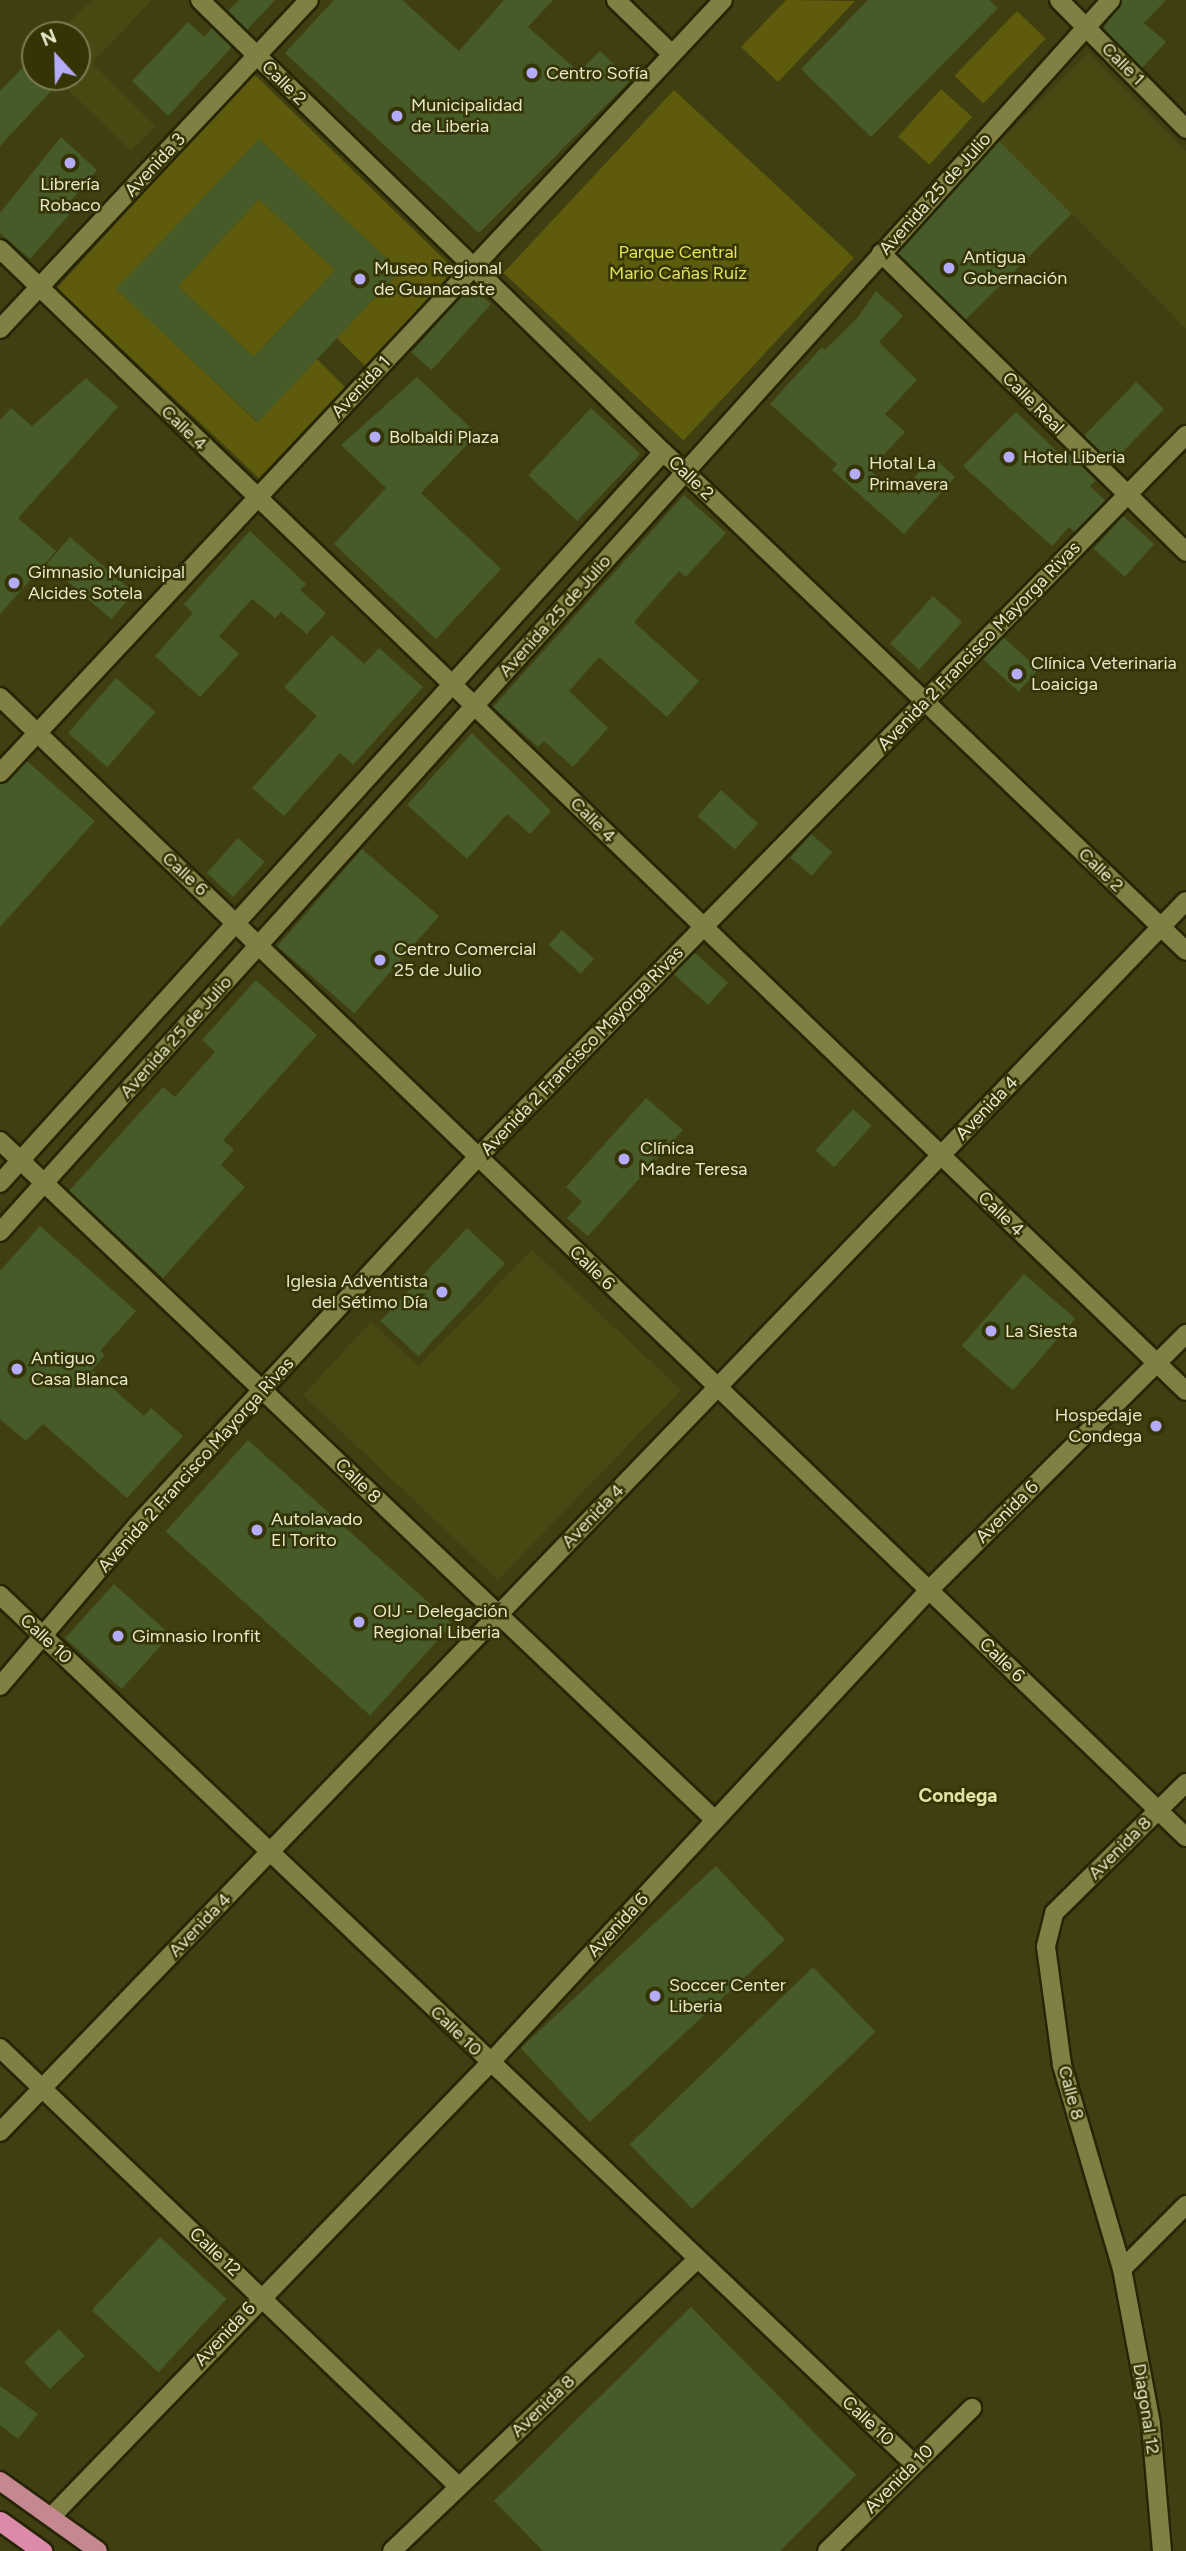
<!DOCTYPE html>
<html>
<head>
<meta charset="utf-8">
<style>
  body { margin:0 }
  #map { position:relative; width:1186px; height:2551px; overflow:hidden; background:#403f11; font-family:Figtree,sans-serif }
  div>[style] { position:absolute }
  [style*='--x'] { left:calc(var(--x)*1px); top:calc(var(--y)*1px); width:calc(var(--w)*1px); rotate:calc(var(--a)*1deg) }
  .built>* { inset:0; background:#494813 }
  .green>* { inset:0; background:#5e5c0c; transform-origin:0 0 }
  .building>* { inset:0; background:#465b28; transform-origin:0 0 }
  .roads { filter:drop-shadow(2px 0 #262505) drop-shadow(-2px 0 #262505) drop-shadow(0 2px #262505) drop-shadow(0 -2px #262505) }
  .minor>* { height:18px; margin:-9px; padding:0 9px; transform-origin:9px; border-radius:9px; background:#807f44 }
  .tertiary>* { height:18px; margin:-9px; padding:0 9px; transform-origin:9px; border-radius:9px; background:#807f44 }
  .primary>* { height:18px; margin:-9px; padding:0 9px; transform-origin:9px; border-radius:9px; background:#c58790 }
  .trunk>* { height:19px; margin:-9.5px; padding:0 9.5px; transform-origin:9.5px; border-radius:9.5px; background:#dc8aa9 }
  .dots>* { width:19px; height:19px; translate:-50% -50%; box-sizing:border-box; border:4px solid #353404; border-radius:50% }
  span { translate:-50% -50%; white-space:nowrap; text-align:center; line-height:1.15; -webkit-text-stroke:5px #353404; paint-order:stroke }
  .street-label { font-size:18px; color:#e7e8ca }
  .poi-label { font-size:18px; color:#e7e8ca }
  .left { translate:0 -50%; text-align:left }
  .right { translate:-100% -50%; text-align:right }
  .park-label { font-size:18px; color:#e5e25b }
  .neighbourhood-label { font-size:19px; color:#e3e3a5; font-weight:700 }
  .north { position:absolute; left:21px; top:21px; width:70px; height:70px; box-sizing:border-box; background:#353404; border:2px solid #7c7c53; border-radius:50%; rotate:338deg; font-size:19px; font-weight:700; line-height:28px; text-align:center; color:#e7e8ca }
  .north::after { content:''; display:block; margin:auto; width:24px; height:32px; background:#b4acf9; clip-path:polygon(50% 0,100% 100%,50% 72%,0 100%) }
</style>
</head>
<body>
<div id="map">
  <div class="built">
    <i style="clip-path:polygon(92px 0,152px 0,92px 63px,155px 126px,131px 151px,55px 77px,77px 77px,77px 35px,56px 35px)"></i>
    <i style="clip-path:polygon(1089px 53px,1186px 151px,1186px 329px,999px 141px)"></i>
    <i style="clip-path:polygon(532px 1250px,681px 1390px,498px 1580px,303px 1395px,371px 1322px,419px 1366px)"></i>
  </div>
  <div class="green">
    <i style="clip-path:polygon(786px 0,855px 1px,778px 82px,741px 47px)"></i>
    <i style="left:1017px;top:11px;width:40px;height:90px;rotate:44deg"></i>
    <i style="clip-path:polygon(253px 73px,455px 270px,365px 366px,337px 338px,400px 271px,259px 139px,117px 289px,257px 422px,317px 359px,345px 387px,259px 478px,57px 288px)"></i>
    <i style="left:941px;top:89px;width:42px;height:64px;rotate:42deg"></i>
    <i style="left:674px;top:90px;width:246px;height:250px;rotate:43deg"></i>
    <i style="left:259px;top:199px;width:104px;height:119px;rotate:43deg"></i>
  </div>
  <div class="building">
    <i style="clip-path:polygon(239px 0,275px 0,247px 30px,228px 11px)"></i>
    <i style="clip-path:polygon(334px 0,402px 0,459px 51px,504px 0,553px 0,528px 27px,579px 72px,600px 51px,631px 80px,479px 233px,285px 53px)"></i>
    <i style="clip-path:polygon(868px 0,989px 0,998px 8px,871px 137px,801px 69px)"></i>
    <i style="clip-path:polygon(1122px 0,1166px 0,1144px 23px,1166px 42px,1142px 68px,1103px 29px)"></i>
    <i style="clip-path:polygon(188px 22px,204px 37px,212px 28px,232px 47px,168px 116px,132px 81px)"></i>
    <i style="clip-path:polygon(35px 55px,35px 77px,64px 77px,0 146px,0 91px)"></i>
    <i style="clip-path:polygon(61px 137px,97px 170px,64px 209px,69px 215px,30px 259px,0 233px,0 213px)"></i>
    <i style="clip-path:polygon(evenodd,259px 139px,400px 271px,258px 422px,116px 289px,259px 139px,259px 199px,335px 270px,254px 357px,178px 286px,259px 199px)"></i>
    <i style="left:999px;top:141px;width:103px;height:151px;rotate:45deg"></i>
    <i style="left:471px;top:286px;width:27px;height:89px;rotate:42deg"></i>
    <i style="clip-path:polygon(876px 291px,903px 316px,879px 342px,917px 380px,885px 414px,905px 432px,870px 470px,898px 495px,933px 457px,955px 477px,904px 534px,832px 470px,837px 464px,770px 404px,822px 347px,825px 350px,858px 317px)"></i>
    <i style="clip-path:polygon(417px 377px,477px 434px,421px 493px,501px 569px,436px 639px,334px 544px,386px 488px,341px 445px)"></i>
    <i style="clip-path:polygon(86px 378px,118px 407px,18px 518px,56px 551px,0 614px,0 420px,11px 408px,32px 426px)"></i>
    <i style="left:1136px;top:382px;width:39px;height:75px;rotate:44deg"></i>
    <i style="left:591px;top:408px;width:67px;height:92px;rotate:43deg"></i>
    <i style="clip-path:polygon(1016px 412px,1063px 457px,1068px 452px,1096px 480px,1090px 486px,1106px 501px,1075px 532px,1069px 527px,1052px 546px,963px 466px)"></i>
    <i style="clip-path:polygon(684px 495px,726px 533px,686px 577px,679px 571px,634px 622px,699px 681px,667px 717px,599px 657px,569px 691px,608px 728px,573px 767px,544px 741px,538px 747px,493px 707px)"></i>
    <i style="left:1123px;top:516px;width:42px;height:44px;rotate:42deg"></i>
    <i style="clip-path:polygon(250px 531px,306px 584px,300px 590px,326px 613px,307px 634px,281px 612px,275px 618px,252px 599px,219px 636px,239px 654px,200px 697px,155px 656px,193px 613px,184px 604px)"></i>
    <i style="left:70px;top:537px;width:85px;height:35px;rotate:41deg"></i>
    <i style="left:933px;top:596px;width:39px;height:64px;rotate:42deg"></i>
    <i style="clip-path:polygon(332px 635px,364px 664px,379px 648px,423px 687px,353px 765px,340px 753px,284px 816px,252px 788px,317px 716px,284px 687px)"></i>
    <i style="left:1003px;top:637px;width:48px;height:30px;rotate:42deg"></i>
    <i style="left:116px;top:678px;width:52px;height:73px;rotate:41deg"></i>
    <i style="clip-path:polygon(472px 733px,551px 811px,530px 834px,507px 814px,467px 859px,407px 805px)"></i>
    <i style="clip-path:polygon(27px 761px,95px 821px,0 927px,0 784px)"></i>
    <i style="left:721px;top:790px;width:50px;height:35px;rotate:42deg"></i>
    <i style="left:811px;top:834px;width:28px;height:31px;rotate:41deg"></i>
    <i style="left:238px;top:838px;width:36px;height:47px;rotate:42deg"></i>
    <i style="left:362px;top:849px;width:102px;height:129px;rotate:41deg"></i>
    <i style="left:562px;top:930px;width:43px;height:20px;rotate:42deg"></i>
    <i style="left:694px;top:952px;width:46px;height:30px;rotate:42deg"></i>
    <i style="clip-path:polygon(256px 980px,317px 1035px,223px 1140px,234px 1150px,221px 1165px,245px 1187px,163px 1278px,69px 1191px,163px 1087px,175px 1097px,215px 1052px,202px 1040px)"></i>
    <i style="clip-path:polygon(646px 1098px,683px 1130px,588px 1236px,567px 1218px,582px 1202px,566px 1187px)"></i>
    <i style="left:853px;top:1109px;width:25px;height:56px;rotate:42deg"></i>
    <i style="clip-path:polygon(40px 1226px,136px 1311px,100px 1351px,105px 1355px,92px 1370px,144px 1416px,151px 1408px,183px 1436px,127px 1498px,43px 1424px,26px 1441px,0 1419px,0 1271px)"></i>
    <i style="left:467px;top:1228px;width:52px;height:127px;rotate:43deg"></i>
    <i style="left:1024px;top:1274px;width:68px;height:95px;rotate:41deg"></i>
    <i style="left:248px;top:1440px;width:275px;height:123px;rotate:42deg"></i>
    <i style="left:114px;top:1584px;width:76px;height:73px;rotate:42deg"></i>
    <i style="left:716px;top:1866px;width:101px;height:267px;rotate:47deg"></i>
    <i style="left:813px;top:1967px;width:90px;height:255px;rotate:46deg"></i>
    <i style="left:160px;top:2237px;width:91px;height:100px;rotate:43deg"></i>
    <i style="clip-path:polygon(691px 2307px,856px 2475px,780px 2551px,543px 2551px,494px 2501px)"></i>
    <i style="left:59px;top:2329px;width:37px;height:48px;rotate:46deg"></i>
    <i style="clip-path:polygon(0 2386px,38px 2414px,18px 2439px,0 2425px)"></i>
  </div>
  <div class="roads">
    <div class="minor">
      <i style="--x:200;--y:0;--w:647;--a:44.31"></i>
      <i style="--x:616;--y:0;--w:78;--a:44"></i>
      <i style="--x:1059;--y:0;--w:181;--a:45.4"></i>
      <i style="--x:0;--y:249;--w:1646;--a:43.92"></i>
      <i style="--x:0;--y:329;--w:451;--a:-46.8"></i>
      <i style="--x:685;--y:472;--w:693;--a:43.71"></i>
      <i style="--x:0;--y:697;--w:1645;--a:43.87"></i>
      <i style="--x:0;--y:1141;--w:986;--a:43.52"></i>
      <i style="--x:0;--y:1595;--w:1261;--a:43.55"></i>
      <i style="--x:0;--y:1686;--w:211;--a:-49.6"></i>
      <i style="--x:137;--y:1525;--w:500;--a:-47.19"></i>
      <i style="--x:477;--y:1158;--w:1013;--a:-45.56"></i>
      <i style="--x:0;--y:2048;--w:635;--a:43.72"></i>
      <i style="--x:0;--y:2132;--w:1709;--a:-46.07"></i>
      <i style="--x:1122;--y:2269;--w:91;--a:-45"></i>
      <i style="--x:51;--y:2517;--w:630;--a:-45.96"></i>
      <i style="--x:489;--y:2064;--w:647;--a:-47.13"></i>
      <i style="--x:929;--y:1590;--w:363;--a:-44.9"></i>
      <i style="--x:392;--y:2551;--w:419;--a:-43.7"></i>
      <i style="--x:827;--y:2551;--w:204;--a:-44.6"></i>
      <i style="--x:1162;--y:2551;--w:127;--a:-95"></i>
      <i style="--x:1151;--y:2424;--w:158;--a:-100.6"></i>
      <i style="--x:1122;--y:2269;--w:213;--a:-106.4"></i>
      <i style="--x:1062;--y:2065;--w:120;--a:-97.7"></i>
      <i style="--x:1046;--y:1946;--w:34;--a:-76"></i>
      <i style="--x:1054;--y:1913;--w:185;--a:-44.6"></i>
    </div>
    <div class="tertiary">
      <i style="--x:881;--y:253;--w:427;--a:44.4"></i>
      <i style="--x:0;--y:773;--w:1058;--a:-46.91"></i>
      <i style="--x:0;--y:1183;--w:987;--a:-47.79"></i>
      <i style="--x:663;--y:452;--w:30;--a:42"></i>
      <i style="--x:0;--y:1232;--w:1659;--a:-47.96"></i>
    </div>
    <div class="primary">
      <i style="--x:0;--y:2481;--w:120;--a:35.5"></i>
    </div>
    <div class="trunk">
      <i style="--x:0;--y:2521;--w:52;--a:35.5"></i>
    </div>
  </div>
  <div class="dots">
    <i style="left:532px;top:73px;background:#b4acf9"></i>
    <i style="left:397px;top:116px;background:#b4acf9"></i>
    <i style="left:70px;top:163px;background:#b4acf9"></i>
    <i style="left:949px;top:268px;background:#b4acf9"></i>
    <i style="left:360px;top:279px;background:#b4acf9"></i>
    <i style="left:375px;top:437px;background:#b4acf9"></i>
    <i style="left:1009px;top:457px;background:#b4acf9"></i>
    <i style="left:855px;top:474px;background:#b4acf9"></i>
    <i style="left:14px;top:583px;background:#b4acf9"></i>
    <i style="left:1017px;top:674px;background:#b4acf9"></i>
    <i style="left:380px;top:960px;background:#b4acf9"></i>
    <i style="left:624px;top:1159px;background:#b4acf9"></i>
    <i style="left:442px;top:1292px;background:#b4acf9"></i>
    <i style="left:991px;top:1331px;background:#b4acf9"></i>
    <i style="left:17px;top:1369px;background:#b4acf9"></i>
    <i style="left:1156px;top:1426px;background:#b4acf9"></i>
    <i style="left:257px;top:1530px;background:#b4acf9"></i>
    <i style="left:359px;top:1622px;background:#b4acf9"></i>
    <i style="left:118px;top:1636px;background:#b4acf9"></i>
    <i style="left:655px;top:1996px;background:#b4acf9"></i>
  </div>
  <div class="street-label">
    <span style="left:1123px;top:64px;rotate:45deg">Calle 1</span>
    <span style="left:284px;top:83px;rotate:45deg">Calle 2</span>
    <span style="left:155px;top:165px;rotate:-47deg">Avenida 3</span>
    <span style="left:935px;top:194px;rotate:-48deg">Avenida 25 de Julio</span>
    <span style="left:361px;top:387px;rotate:-47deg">Avenida 1</span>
    <span style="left:1033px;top:403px;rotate:45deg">Calle Real</span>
    <span style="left:184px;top:428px;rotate:44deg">Calle 4</span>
    <span style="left:691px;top:478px;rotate:44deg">Calle 2</span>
    <span style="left:555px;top:616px;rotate:-48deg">Avenida 25 de Julio</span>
    <span style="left:979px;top:646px;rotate:-46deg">Avenida 2 Francisco Mayorga Rivas</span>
    <span style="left:593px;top:820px;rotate:45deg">Calle 4</span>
    <span style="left:1101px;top:870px;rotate:44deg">Calle 2</span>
    <span style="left:185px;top:874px;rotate:43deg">Calle 6</span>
    <span style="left:176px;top:1037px;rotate:-48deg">Avenida 25 de Julio</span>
    <span style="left:582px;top:1051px;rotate:-46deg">Avenida 2 Francisco Mayorga Rivas</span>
    <span style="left:987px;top:1108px;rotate:-46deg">Avenida 4</span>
    <span style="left:1001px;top:1214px;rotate:44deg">Calle 4</span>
    <span style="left:592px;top:1268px;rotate:44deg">Calle 6</span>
    <span style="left:196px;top:1465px;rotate:-48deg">Avenida 2 Francisco Mayorga Rivas</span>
    <span style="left:358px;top:1481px;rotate:44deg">Calle 8</span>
    <span style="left:1007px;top:1512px;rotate:-45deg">Avenida 6</span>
    <span style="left:593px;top:1516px;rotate:-46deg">Avenida 4</span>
    <span style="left:46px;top:1639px;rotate:43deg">Calle 10</span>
    <span style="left:1002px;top:1660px;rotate:44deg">Calle 6</span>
    <span style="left:1120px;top:1848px;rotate:-45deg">Avenida 8</span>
    <span style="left:200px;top:1925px;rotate:-46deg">Avenida 4</span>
    <span style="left:618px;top:1925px;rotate:-47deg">Avenida 6</span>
    <span style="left:456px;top:2031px;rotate:44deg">Calle 10</span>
    <span style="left:1071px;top:2093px;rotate:75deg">Calle 8</span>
    <span style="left:215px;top:2252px;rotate:43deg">Calle 12</span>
    <span style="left:225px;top:2334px;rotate:-47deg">Avenida 6</span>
    <span style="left:543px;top:2406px;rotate:-44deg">Avenida 8</span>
    <span style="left:1146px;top:2409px;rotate:81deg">Diagonal 12</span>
    <span style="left:868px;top:2421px;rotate:43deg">Calle 10</span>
    <span style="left:899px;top:2479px;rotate:-45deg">Avenida 10</span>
  </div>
  <div class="poi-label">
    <span class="left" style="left:546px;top:73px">Centro Sofía</span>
    <span class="left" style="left:411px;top:116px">Municipalidad<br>de Liberia</span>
    <span style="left:70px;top:195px">Librería<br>Robaco</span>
    <span class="left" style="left:963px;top:268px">Antigua<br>Gobernación</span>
    <span class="left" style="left:374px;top:279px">Museo Regional<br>de Guanacaste</span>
    <span class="left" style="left:389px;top:437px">Bolbaldi Plaza</span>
    <span class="left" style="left:1023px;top:457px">Hotel Liberia</span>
    <span class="left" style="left:869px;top:474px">Hotal La<br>Primavera</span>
    <span class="left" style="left:28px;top:583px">Gimnasio Municipal<br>Alcides Sotela</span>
    <span class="left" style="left:1031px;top:674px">Clínica Veterinaria<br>Loaiciga</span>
    <span class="left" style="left:394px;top:960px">Centro Comercial<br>25 de Julio</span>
    <span class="left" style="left:640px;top:1159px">Clínica<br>Madre Teresa</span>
    <span class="right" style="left:428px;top:1292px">Iglesia Adventista<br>del Sétimo Día</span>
    <span class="left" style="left:1005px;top:1331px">La Siesta</span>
    <span class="left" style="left:31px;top:1369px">Antiguo<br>Casa Blanca</span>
    <span class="right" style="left:1142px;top:1426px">Hospedaje<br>Condega</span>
    <span class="left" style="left:271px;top:1530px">Autolavado<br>El Torito</span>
    <span class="left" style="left:373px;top:1622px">OIJ - Delegación<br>Regional Liberia</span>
    <span class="left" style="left:132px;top:1636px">Gimnasio Ironfit</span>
    <span class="left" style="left:669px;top:1996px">Soccer Center<br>Liberia</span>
  </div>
  <div class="park-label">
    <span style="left:678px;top:263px">Parque Central<br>Mario Cañas Ruíz</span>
  </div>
  <div class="neighbourhood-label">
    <span style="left:958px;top:1796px">Condega</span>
  </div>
  <div class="north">N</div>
</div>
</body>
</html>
